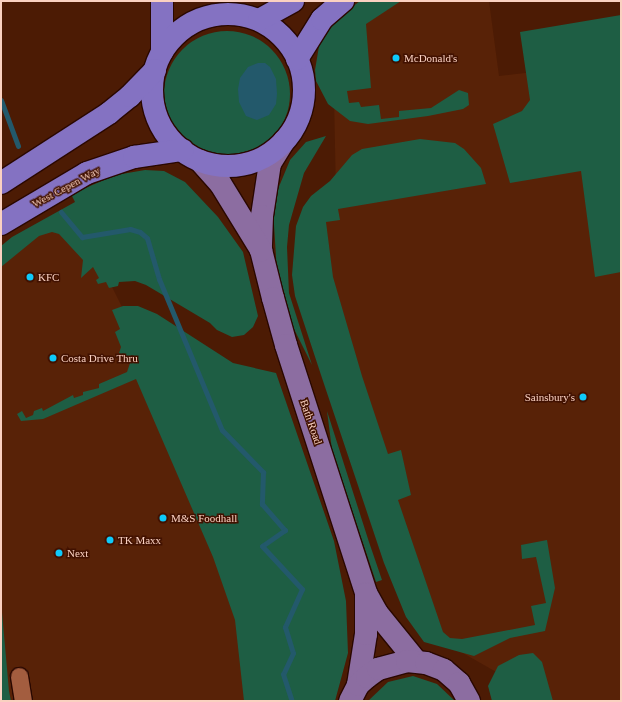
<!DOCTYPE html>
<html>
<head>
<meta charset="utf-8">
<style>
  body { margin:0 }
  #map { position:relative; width:622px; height:702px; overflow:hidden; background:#4c1b04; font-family:Georgia,serif }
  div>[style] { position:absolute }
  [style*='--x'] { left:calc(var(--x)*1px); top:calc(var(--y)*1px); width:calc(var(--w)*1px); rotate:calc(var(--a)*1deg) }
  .built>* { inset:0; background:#582207 }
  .green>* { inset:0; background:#1e5e44 }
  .round { border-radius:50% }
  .water>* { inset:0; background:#23596b }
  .stream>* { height:5px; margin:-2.5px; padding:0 2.5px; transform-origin:2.5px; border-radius:2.5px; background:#23596b }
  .roads { filter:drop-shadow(1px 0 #2a0800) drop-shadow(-1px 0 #2a0800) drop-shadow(0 1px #2a0800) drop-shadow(0 -1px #2a0800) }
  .minor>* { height:17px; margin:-8.5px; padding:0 8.5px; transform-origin:8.5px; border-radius:8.5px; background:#a35d3f }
  .primary>* { height:22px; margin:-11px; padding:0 11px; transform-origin:11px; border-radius:11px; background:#8c6da1 }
  .trunk>* { height:22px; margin:-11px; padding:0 11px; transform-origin:11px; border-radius:11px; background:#8472c2 }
  .trunk>.ring { margin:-11px; padding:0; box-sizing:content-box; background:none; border:22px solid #8472c2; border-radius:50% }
  .dots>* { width:11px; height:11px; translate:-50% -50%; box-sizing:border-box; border:2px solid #411100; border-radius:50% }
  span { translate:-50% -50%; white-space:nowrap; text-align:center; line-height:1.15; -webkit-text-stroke:3px #411100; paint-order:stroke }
  .poi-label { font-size:11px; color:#fad1c1 }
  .left { translate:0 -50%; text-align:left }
  .right { translate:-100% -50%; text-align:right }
  .street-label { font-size:11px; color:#fad1c1 }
  .frame { position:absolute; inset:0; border:2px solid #fad1c1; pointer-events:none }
</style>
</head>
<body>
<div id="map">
  <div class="built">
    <i style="clip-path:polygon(376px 1px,489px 1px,499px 76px,575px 67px,621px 225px,621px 701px,529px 701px,514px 682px,431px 635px,307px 243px,336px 195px,333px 49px)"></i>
    <i style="clip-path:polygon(73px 209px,141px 345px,282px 701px,1px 701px,1px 255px)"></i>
  </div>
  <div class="green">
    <i style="clip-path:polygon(360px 1px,401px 1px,366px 24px,371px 88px,347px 91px,349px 103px,359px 102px,361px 107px,379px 105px,381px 119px,399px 117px,399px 111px,431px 108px,459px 90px,468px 93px,469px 105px,463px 109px,428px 116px,368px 124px,350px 121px,328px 104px,316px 81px,315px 70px,319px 46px,324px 34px,339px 17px)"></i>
    <i style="clip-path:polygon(621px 15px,621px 272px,595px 277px,581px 171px,510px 183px,493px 124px,522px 111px,530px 100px,520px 32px)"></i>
    <i class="round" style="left:164px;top:31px;width:126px;height:126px"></i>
    <i style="clip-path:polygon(326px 136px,304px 173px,289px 225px,287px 247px,289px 293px,312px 365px,292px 325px,277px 273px,273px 209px,278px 189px,290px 160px,306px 142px)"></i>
    <i style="clip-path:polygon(420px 139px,455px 143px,464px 149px,481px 168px,486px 184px,338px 209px,340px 220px,326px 222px,333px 277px,362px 376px,388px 454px,401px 450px,411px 495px,398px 500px,443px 632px,450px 638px,462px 639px,535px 625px,531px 606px,546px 603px,536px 557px,522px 559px,521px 545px,547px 540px,555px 588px,545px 631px,510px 638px,474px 656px,424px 642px,406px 617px,384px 563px,322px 378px,295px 296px,292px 275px,296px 226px,303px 207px,311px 196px,330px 181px,352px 155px,362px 149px)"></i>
    <i style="clip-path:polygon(145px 170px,164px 171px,185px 182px,218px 217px,243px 252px,258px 316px,253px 327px,244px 335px,232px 337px,217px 330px,210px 323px,146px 285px,135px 281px,119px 282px,118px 286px,109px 288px,106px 282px,98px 284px,96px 280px,99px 278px,93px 267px,81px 278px,83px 260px,59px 234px,52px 232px,39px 236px,1px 267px,1px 246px,12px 237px,75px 202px,71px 194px,116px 175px)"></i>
    <i style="clip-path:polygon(123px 306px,138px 306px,157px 314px,233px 363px,276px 373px,334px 541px,346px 601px,348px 653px,335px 701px,244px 701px,235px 620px,213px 557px,136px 379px,43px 419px,21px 421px,17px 414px,22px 411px,26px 418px,33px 415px,34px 411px,42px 408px,43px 411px,73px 395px,74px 398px,83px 395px,83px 392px,99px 388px,99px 384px,127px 372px,130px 363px,126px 356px,119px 353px,121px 347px,115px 332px,120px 329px,112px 310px)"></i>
    <i style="clip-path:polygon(327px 411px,369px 542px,382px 580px,376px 582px,332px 450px)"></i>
    <i style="clip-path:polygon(1px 601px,9px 691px,11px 701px,1px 701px)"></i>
    <i style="clip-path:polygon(533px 653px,542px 662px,553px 701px,492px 701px,488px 686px,498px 666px,519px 655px)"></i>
    <i style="clip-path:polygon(413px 676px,437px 684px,455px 701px,368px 701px,388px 682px)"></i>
  </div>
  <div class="water">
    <i style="clip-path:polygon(258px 63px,265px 63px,270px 67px,276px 79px,277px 94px,276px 104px,269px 115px,257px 120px,246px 116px,239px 102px,238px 89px,240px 78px,248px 67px)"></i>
  </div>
  <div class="stream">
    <i style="--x:1;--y:100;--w:49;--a:69.7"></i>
    <i style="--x:61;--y:212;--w:33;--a:50"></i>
    <i style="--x:82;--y:237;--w:49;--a:-9.5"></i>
    <i style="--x:130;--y:229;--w:10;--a:17"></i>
    <i style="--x:140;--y:232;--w:9;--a:41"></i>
    <i style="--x:147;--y:238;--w:43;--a:73.7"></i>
    <i style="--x:159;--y:279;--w:164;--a:67.4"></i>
    <i style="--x:222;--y:430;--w:59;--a:45.7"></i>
    <i style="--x:263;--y:472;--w:32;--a:92"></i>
    <i style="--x:262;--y:504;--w:35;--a:49"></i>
    <i style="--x:285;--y:530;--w:28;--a:145"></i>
    <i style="--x:262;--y:546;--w:59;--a:47.1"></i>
    <i style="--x:302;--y:589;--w:42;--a:114.1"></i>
    <i style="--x:285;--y:627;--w:27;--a:73"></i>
    <i style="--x:293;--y:653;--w:23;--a:115"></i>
    <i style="--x:283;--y:674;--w:28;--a:72"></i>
  </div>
  <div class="roads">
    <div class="minor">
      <i style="--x:19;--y:676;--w:25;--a:81"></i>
    </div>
    <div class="primary">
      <i style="--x:284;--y:141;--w:26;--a:122"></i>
      <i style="--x:270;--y:163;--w:54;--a:98.6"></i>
      <i style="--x:262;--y:216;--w:34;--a:92"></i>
      <i style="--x:261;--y:250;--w:49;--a:76"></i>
      <i style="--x:273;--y:298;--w:49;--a:74.5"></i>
      <i style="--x:286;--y:345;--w:261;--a:72.1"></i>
      <i style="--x:366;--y:593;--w:23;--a:61"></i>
      <i style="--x:377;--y:613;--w:62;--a:50.9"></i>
      <i style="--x:200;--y:161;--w:30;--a:48"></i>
      <i style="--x:220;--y:183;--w:79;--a:58.5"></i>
      <i style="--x:358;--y:685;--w:52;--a:-81.1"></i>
      <i style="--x:366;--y:634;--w:40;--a:-90"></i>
      <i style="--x:350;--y:701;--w:18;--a:-63"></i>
      <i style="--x:358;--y:685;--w:12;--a:-42"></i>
      <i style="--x:367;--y:677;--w:14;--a:-36"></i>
      <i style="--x:378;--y:669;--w:30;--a:-15"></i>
      <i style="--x:407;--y:661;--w:19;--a:6"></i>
      <i style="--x:426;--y:663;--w:19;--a:21"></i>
      <i style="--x:444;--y:670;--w:20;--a:41"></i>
      <i style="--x:459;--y:683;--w:21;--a:61"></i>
    </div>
    <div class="trunk">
      <i style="--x:162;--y:1;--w:51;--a:90"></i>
      <i class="ring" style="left:152px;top:14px;width:130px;height:130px"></i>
      <i style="--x:259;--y:20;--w:39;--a:-29"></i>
      <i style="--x:297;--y:59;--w:47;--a:-58"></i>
      <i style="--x:322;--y:19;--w:28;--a:-41"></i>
      <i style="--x:1;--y:183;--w:129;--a:-32.9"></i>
      <i style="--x:109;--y:113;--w:27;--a:-39"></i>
      <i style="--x:130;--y:96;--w:36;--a:-46"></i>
      <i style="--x:1;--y:224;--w:100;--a:-30.7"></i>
      <i style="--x:87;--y:173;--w:50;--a:-18.8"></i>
      <i style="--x:134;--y:157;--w:49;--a:-8.3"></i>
    </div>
  </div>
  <div class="dots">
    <i style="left:396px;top:58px;background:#0ecafa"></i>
    <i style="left:30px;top:277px;background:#0ecafa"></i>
    <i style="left:53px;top:358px;background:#0ecafa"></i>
    <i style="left:583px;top:397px;background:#0ecafa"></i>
    <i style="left:163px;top:518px;background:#0ecafa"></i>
    <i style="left:110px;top:540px;background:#0ecafa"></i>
    <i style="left:59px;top:553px;background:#0ecafa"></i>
  </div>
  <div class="poi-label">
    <span class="left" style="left:404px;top:58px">McDonald's</span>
    <span class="left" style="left:38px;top:277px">KFC</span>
    <span class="left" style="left:61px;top:358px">Costa Drive Thru</span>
    <span class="right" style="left:575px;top:397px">Sainsbury's</span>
    <span class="left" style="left:171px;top:518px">M&amp;S Foodhall</span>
    <span class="left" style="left:118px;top:540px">TK Maxx</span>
    <span class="left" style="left:67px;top:553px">Next</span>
  </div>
  <div class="street-label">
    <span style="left:66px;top:187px;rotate:-28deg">West Cepen Way</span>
    <span style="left:311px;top:422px;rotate:71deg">Bath Road</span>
  </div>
  <div class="frame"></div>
</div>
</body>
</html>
